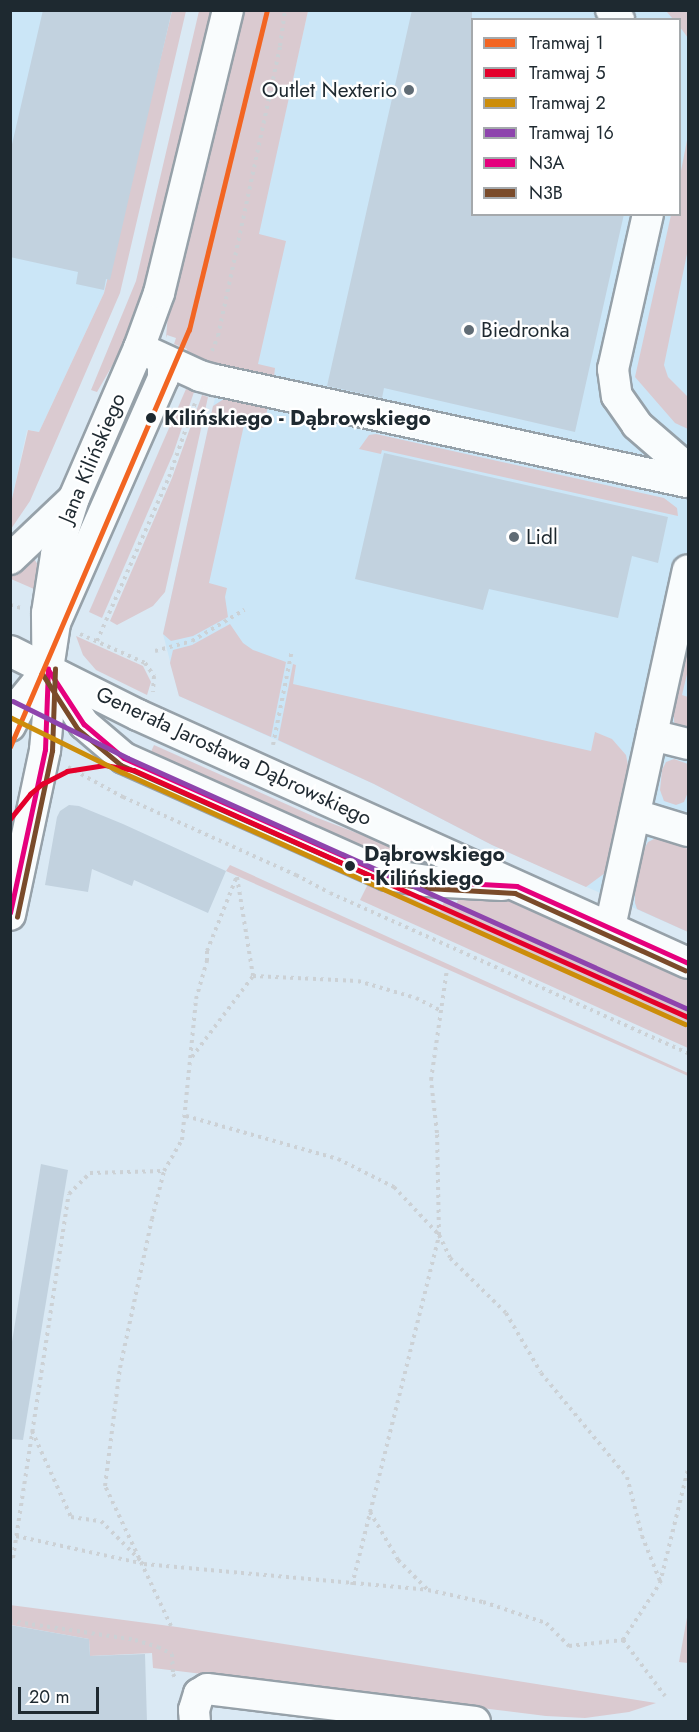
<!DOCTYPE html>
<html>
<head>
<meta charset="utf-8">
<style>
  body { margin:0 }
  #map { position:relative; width:699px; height:1732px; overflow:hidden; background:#dae9f4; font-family:Jost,sans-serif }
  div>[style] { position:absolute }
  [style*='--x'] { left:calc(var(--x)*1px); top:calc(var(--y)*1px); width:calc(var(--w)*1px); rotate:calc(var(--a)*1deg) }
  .built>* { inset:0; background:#cbe6f7 }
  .green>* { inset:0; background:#dacad0 }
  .building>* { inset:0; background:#c2d2df }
  .path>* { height:4px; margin-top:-2px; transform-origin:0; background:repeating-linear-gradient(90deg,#ccd1d5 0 3px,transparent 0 7.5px) }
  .roads { filter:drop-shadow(2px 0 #96a1a9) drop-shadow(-2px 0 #96a1a9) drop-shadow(0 2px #96a1a9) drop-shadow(0 -2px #96a1a9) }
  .minor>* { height:30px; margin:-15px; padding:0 15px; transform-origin:15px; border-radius:15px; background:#f9fcfd }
  .bus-1>* { height:4.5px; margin:-2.25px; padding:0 2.25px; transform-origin:2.25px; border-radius:2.25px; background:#e5007d }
  .bus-2>* { height:4.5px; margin:-2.25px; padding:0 2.25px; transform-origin:2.25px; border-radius:2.25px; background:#7a4b2a }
  .tram-1>* { height:4.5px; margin:-2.25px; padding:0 2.25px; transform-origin:2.25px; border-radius:2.25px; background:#f26522 }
  .tram-2>* { height:4.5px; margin:-2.25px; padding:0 2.25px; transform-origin:2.25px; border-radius:2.25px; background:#e4002b }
  .tram-3>* { height:4.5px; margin:-2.25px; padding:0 2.25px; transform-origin:2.25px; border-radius:2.25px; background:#cc8d0a }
  .tram-4>* { height:4.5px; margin:-2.25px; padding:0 2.25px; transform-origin:2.25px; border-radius:2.25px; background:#8e44ad }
  .dots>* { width:16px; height:16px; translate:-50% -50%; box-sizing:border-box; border:3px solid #fff; border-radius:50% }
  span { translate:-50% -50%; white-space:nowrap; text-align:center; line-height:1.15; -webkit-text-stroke:4.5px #fff; paint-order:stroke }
  .poi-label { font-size:21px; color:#1e2930 }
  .right { translate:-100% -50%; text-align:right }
  .left { translate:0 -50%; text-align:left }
  .stop-label { font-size:21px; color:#1e2930; font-weight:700 }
  .street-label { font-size:21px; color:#1e2930 }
  .frame { position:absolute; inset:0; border:12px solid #1e2930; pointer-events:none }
  .legend { position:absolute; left:471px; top:18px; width:210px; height:198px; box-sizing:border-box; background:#fff; border:2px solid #a5a9ac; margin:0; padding:8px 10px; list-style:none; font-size:18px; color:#1e2930 }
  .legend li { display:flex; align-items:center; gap:12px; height:30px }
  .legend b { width:30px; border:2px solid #a5a9ac }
  .scale { position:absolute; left:18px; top:1687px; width:81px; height:27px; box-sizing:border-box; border:3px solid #1e2930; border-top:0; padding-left:8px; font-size:18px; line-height:21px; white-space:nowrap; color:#1e2930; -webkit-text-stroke:4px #fff; paint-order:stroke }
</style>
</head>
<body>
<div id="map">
  <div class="built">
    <i style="clip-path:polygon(11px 11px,172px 11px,104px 293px,39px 432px,27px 430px,11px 503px)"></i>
    <i style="clip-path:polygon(evenodd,308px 11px,688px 11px,688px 932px,492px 845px,374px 784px,179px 696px,163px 634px,215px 398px,223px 390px,308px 11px,472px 20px,680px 20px,680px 214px,472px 214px,472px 20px)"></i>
  </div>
  <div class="green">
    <i style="clip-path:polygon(172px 11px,186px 11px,120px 293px,30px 501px,11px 529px,11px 503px,28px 430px,39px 432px,104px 293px)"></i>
    <i style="clip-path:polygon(199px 11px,213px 11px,152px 270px,127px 340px,97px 392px,91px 390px,136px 281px)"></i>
    <i style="clip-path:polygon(243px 11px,308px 11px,259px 234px,286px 241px,258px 364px,275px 368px,273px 386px,210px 371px,212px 363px,208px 361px,205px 360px,202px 368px,183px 360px,187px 349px,174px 344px,176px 338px,167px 335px,166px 338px,168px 313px,188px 243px)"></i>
    <i style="clip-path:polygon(666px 11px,688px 11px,688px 38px,680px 27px,680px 20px,673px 19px)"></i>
    <i style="clip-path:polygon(688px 135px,688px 249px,664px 365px,668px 377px,688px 397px,688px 429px,675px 423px,635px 377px,671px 215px,680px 214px,680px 176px)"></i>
    <i style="clip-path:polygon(186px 389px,194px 392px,173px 454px,102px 618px,89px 612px)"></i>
    <i style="clip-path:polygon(202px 395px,208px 397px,165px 592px,153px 606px,117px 625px,110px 621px,172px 478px)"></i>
    <i style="clip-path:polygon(227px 397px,268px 407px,263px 428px,244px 425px,209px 583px,227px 588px,225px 597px,228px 617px,193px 636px,171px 641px,163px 634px,213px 406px)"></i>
    <i style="clip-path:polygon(376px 434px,664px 498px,677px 508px,678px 516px,382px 450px,381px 454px,359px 449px,369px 435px)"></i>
    <i style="clip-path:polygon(33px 557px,38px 565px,34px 589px,11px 579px,11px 570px)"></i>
    <i style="clip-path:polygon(230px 624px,243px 643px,253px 650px,286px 662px,271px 737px,179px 696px,170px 663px,173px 650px,192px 645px)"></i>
    <i style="clip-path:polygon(76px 636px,143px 666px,151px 682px,147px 695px,96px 670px,83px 655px)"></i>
    <i style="clip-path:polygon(688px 646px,688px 670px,682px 695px,688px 697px,688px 728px,679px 728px,674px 722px,674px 711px)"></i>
    <i style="clip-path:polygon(293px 664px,296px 665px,293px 684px,591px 751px,595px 732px,612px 739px,626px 755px,630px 775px,605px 873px,586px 887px,492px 845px,374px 784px,278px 740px)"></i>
    <i style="clip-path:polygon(154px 745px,315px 817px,412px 854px,440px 868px,404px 870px,149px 756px)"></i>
    <i style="clip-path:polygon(674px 759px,688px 764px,688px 792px,684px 802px,676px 805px,664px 801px,660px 790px,662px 770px,666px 762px)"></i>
    <i style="clip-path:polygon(662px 835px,688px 849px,688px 932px,637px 909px,635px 903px,635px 887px,644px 849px,648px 842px)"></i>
    <i style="clip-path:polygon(230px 865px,688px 1073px,688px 1076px,226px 871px)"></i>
    <i style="clip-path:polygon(370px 880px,440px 911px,445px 900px,456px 904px,460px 896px,502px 895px,688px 978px,688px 1048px,360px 900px)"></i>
    <i style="clip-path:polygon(10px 1605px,177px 1627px,656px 1703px,629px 1712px,585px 1718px,546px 1716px,153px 1668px,152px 1653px,90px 1656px,89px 1639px,11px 1625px)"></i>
    <i style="clip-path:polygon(688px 1612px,688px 1663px,679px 1662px)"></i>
  </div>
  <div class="building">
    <i style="clip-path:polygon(43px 10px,172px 10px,110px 280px,106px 279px,104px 290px,76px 284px,78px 272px,10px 257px,10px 153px)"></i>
    <i style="clip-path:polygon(412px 10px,472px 10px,472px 214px,624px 214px,575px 432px,384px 388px,382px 398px,327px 386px)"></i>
    <i style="clip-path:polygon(384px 453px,668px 517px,658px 563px,632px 556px,618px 618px,489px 589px,483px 610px,355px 579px)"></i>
    <i style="clip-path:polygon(69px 805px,79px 806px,123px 824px,226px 871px,208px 913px,134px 880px,132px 886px,92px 869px,88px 892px,45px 885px,57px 817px,60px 811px)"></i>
    <i style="clip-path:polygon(41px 1164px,68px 1170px,23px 1440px,10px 1439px,10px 1354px)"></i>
    <i style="clip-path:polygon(10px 1625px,89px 1639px,90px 1656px,145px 1654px,147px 1722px,10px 1722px)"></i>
  </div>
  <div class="path">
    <i style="--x:212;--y:351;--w:16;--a:-68"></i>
    <i style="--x:218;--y:336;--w:297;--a:-77.9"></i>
    <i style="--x:280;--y:46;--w:36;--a:-82"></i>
    <i style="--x:10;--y:605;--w:11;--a:15"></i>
    <i style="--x:80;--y:634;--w:71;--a:24"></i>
    <i style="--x:145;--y:663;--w:16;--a:55"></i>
    <i style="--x:154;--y:676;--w:16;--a:94"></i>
    <i style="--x:97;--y:641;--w:179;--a:-66.3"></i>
    <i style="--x:169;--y:477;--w:78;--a:-70.6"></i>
    <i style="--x:155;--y:651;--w:38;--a:-15"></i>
    <i style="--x:192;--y:641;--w:61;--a:-30.8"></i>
    <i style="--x:273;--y:745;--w:97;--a:-78.7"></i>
    <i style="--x:68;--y:767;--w:63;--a:28.6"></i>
    <i style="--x:123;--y:797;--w:190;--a:24.3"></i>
    <i style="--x:296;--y:875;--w:38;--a:28"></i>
    <i style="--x:330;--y:893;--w:392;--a:24.1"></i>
    <i style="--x:237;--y:877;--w:100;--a:80.8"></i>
    <i style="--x:192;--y:1057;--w:101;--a:-53"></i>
    <i style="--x:253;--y:976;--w:105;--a:2.7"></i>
    <i style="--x:358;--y:981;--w:60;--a:16.3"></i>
    <i style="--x:416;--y:998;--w:28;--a:27"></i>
    <i style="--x:186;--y:1116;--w:158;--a:15.8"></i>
    <i style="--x:338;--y:1159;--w:63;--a:26.6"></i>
    <i style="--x:394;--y:1187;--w:66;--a:46.8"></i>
    <i style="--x:439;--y:1235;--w:25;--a:64"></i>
    <i style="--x:450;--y:1258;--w:78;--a:44.5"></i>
    <i style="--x:506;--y:1313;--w:69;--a:59.7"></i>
    <i style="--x:541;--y:1373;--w:135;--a:50.4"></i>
    <i style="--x:627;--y:1477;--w:61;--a:75.7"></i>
    <i style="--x:642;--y:1536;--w:48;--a:68.2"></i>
    <i style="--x:32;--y:1431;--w:94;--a:65.6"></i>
    <i style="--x:71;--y:1517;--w:30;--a:8"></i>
    <i style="--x:101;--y:1521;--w:57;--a:45"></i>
    <i style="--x:370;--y:1512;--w:56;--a:59.7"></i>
    <i style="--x:398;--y:1560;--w:41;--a:45"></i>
    <i style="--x:16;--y:1536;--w:131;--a:12.3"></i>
    <i style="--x:144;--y:1564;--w:285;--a:5.2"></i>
    <i style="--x:428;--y:1590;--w:56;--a:12.3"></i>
    <i style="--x:483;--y:1602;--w:66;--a:18.4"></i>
    <i style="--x:546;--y:1623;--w:33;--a:45"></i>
    <i style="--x:569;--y:1646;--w:54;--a:-6.3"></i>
    <i style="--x:623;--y:1640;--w:68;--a:-57"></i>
    <i style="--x:660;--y:1583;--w:117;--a:-76.2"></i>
    <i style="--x:10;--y:1557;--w:3;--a:18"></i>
    <i style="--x:13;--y:1558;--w:368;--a:-81.3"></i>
    <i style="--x:69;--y:1194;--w:30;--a:-45"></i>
    <i style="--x:90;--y:1173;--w:74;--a:-1.5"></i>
    <i style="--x:352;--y:1585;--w:361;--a:-76"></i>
    <i style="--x:439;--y:1235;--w:102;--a:-91.1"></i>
    <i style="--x:437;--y:1133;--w:53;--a:-96.5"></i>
    <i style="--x:431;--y:1080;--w:112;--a:-81.8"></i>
    <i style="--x:10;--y:1621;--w:126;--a:8.6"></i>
    <i style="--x:135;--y:1640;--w:24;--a:17"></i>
    <i style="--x:158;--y:1647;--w:16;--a:27"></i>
    <i style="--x:172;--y:1654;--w:20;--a:87"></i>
    <i style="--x:173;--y:1674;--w:6;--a:59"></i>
    <i style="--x:171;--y:1626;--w:155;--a:-115.2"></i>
    <i style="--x:105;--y:1486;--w:119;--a:-82.8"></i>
    <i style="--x:120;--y:1368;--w:152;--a:-77.9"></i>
    <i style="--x:152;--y:1219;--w:49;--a:-76"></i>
    <i style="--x:164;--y:1171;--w:36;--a:-60"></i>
    <i style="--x:182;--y:1140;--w:142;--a:-84.3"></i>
    <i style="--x:196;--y:999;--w:40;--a:-74"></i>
    <i style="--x:207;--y:961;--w:10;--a:-90"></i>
    <i style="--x:207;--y:951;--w:81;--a:-68.2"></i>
    <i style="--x:623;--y:1640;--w:70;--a:53.1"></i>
  </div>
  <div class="roads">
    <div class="minor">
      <i style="--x:611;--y:10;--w:13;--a:51"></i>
      <i style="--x:648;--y:214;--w:159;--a:102.7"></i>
      <i style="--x:613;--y:369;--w:27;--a:82"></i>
      <i style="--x:617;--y:396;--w:35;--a:55"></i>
      <i style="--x:637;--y:425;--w:67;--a:40.8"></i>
      <i style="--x:139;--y:348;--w:67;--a:24.7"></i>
      <i style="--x:200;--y:376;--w:16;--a:15"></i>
      <i style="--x:215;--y:380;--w:484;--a:12.2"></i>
      <i style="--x:10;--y:559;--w:83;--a:-43.5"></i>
      <i style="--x:10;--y:651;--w:143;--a:26.6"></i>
      <i style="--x:138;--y:715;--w:603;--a:24.27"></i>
      <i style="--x:48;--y:669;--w:66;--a:56.8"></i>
      <i style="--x:84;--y:724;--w:52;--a:40.4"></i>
      <i style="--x:124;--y:758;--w:288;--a:24"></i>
      <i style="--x:387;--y:875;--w:40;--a:8.5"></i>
      <i style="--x:427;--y:881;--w:75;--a:3.1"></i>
      <i style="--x:10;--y:726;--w:29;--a:-63"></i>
      <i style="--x:23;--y:700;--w:40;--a:-51"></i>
      <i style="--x:48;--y:669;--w:47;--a:-81.3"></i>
      <i style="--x:55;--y:623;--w:268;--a:-66.2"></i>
      <i style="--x:163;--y:378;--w:18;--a:-90"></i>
      <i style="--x:652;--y:735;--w:37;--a:14"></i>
      <i style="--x:636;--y:815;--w:54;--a:17.1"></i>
      <i style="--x:10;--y:915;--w:169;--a:-78"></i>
      <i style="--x:45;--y:750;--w:38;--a:-85"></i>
      <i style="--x:48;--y:712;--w:99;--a:-90.6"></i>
      <i style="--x:47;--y:613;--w:59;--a:-81.2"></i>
      <i style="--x:56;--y:555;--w:60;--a:-72.5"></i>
      <i style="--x:74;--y:498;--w:163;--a:-66.6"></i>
      <i style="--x:139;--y:348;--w:59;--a:-70"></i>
      <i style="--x:159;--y:293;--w:291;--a:-76.3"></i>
      <i style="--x:610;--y:927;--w:365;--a:-77.7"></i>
      <i style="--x:195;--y:1722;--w:12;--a:-95"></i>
      <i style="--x:194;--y:1710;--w:17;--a:-73"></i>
      <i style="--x:199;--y:1694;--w:9;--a:-32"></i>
      <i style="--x:207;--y:1689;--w:270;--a:7"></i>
    </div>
  </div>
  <div class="bus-1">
    <i style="--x:48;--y:669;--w:66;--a:56.8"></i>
    <i style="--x:84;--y:724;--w:52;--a:40.4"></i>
    <i style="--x:124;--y:758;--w:288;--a:24"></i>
    <i style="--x:387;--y:875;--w:40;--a:8.5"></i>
    <i style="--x:427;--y:881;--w:90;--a:3.2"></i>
    <i style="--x:517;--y:886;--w:188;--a:24.2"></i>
    <i style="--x:10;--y:913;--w:167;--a:-77.9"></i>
    <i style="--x:45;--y:750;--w:81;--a:-87.9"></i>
  </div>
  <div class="bus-2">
    <i style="--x:42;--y:673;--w:67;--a:57.3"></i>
    <i style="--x:78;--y:729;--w:56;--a:39.9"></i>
    <i style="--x:121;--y:765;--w:289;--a:23.9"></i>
    <i style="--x:385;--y:882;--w:42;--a:8.1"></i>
    <i style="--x:427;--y:888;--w:88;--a:3.3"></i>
    <i style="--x:515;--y:893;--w:187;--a:24.4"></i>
    <i style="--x:17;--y:917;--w:170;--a:-78.1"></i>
    <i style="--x:52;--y:751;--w:82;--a:-87.9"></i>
  </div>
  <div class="tram-1">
    <i style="--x:10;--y:747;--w:454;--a:-66.8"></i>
    <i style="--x:189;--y:330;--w:329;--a:-76.3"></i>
  </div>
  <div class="tram-2">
    <i style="--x:10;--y:819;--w:32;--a:-51"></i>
    <i style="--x:30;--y:794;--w:16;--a:-40"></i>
    <i style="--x:42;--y:784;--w:28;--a:-27"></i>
    <i style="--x:67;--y:771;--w:38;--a:-9"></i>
    <i style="--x:105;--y:765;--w:29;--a:10"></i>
    <i style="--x:134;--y:770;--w:607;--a:24.03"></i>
  </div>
  <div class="tram-3">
    <i style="--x:10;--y:717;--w:125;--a:26.2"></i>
    <i style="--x:122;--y:772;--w:617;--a:24.11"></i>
  </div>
  <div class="tram-4">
    <i style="--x:13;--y:701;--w:128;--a:26.4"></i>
    <i style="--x:128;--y:758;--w:614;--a:24.14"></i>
  </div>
  <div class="dots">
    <i style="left:409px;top:90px;background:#606c75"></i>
    <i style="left:469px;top:330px;background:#606c75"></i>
    <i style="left:151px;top:418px;background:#1e2930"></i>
    <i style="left:514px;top:537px;background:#606c75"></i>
    <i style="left:350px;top:866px;background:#1e2930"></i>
  </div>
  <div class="poi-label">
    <span class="right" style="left:397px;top:90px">Outlet Nexterio</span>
    <span class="left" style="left:481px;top:330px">Biedronka</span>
    <span class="left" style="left:526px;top:537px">Lidl</span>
  </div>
  <div class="stop-label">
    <span class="left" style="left:164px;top:418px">Kilińskiego - Dąbrowskiego</span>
    <span class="left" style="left:364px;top:866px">Dąbrowskiego<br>- Kilińskiego</span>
  </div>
  <div class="street-label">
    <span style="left:92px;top:458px;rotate:-67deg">Jana Kilińskiego</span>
    <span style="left:234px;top:756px;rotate:25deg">Generała Jarosława Dąbrowskiego</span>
  </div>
  <div class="frame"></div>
  <ul class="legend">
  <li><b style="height:8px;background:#f26522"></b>Tramwaj 1</li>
  <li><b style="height:8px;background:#e4002b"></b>Tramwaj 5</li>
  <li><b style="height:8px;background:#cc8d0a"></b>Tramwaj 2</li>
  <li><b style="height:8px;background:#8e44ad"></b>Tramwaj 16</li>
  <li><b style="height:8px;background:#e5007d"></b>N3A</li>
  <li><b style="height:8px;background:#7a4b2a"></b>N3B</li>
  </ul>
  <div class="scale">20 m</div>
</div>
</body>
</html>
